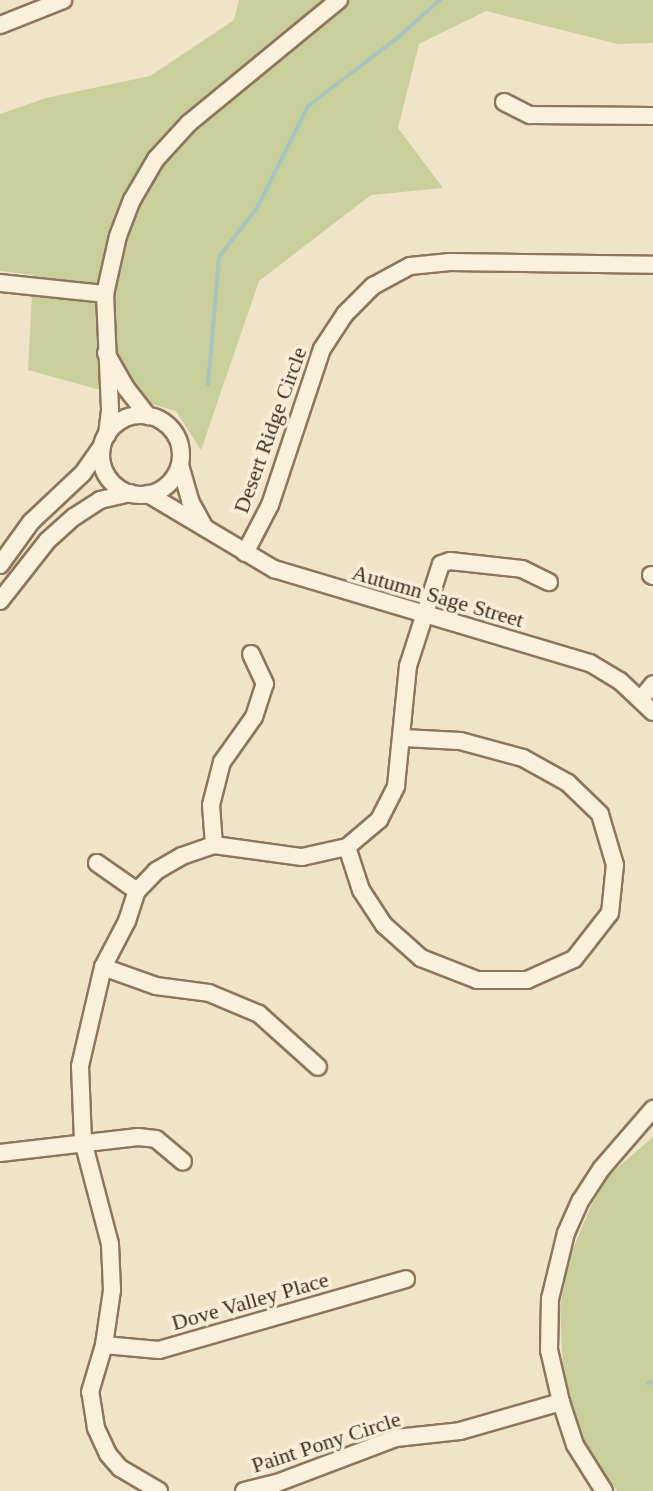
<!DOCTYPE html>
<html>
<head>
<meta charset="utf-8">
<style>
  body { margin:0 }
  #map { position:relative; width:653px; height:1491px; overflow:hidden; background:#f0e4c8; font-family:Georgia,serif }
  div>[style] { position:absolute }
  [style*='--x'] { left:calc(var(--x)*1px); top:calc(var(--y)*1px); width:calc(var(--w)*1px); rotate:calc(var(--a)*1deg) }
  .green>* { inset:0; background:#c9cf9b }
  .stream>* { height:4px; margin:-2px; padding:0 2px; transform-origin:2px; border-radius:2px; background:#a9c4bc }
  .roads { filter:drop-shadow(2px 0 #8d765c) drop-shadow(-2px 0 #8d765c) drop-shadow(0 2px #8d765c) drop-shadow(0 -2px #8d765c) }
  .minor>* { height:16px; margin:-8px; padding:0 8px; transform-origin:8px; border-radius:8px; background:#faf1dc }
  .minor>.ring { margin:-8px; padding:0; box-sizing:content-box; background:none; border:16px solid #faf1dc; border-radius:50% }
  span { translate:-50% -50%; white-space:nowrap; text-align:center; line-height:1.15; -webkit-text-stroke:7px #f7eed8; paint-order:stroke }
  .street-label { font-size:22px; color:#3d2e20 }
</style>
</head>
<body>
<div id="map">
  <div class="green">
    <i style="clip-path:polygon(239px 0,653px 0,653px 43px,618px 44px,486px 11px,419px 44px,398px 128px,443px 188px,371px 195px,259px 281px,201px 450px,176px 411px,28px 370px,33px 275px,0 271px,0 114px,46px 98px,150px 76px,234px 20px)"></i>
    <i style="clip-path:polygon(653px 1137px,653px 1491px,617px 1491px,586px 1445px,575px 1419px,563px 1369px,560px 1307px,570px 1256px,591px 1206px,609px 1175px)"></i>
  </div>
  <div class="stream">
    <i style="--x:208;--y:384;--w:127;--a:-85"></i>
    <i style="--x:219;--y:257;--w:62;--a:-52.2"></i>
    <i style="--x:257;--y:208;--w:114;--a:-63.4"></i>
    <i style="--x:308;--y:106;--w:111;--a:-37.3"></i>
    <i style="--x:396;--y:39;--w:59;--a:-41.6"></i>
    <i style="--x:648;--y:1383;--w:5;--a:-11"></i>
  </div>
  <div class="roads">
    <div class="minor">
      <i style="--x:0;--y:25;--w:68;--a:-21.6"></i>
      <i style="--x:504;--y:102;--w:29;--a:27"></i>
      <i style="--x:530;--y:115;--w:123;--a:0.5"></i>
      <i style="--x:0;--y:283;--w:106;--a:6"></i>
      <i style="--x:106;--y:353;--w:40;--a:60.3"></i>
      <i style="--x:126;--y:388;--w:36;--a:52"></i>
      <i class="ring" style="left:101px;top:415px;width:64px;height:64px"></i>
      <i style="--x:107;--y:435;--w:26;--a:-83"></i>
      <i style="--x:110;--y:409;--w:115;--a:-92.5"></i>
      <i style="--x:105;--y:294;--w:59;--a:-77.4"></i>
      <i style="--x:118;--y:236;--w:39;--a:-69"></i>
      <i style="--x:132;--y:200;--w:48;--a:-59.7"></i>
      <i style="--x:156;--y:159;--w:49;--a:-47.5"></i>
      <i style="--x:189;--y:123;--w:194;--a:-39.4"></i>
      <i style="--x:180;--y:465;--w:37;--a:74"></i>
      <i style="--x:190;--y:501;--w:29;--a:61"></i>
      <i style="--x:148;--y:494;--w:147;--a:30.8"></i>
      <i style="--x:274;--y:569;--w:330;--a:16.6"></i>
      <i style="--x:590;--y:663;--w:35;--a:31"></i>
      <i style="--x:620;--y:681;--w:45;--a:43.2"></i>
      <i style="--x:245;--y:553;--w:54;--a:-62.5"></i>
      <i style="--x:270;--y:505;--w:164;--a:-71.6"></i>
      <i style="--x:322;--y:349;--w:42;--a:-56.7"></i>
      <i style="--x:345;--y:314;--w:40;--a:-45"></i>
      <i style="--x:373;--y:286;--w:42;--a:-28.4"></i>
      <i style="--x:410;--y:266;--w:40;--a:-5.7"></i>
      <i style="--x:450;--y:262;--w:203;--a:0.8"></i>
      <i style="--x:0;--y:565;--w:53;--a:-54.2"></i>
      <i style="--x:31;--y:522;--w:71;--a:-43.3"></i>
      <i style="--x:83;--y:473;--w:33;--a:-55"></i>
      <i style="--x:651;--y:575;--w:2;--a:27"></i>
      <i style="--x:0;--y:601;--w:76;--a:-51.9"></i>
      <i style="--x:47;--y:541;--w:36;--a:-42"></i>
      <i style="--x:74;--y:517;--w:31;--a:-33"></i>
      <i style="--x:100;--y:500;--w:31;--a:-13"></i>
      <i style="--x:641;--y:699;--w:19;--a:-51"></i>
      <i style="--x:214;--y:845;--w:40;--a:-94.3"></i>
      <i style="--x:211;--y:805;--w:44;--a:-75.7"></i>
      <i style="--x:222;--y:762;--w:55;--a:-54.6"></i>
      <i style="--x:254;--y:717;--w:35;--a:-72"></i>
      <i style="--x:265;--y:684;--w:33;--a:-115"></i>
      <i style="--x:347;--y:847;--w:45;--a:72"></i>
      <i style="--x:361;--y:890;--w:42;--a:56.7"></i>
      <i style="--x:384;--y:925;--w:50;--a:41.7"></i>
      <i style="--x:421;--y:958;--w:60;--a:21.4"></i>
      <i style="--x:477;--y:980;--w:50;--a:0"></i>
      <i style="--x:527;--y:980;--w:51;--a:-24.1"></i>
      <i style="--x:574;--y:959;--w:58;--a:-52"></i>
      <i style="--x:610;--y:913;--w:48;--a:-84.1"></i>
      <i style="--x:615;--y:865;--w:53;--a:-106.4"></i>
      <i style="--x:600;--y:814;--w:45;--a:-135.9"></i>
      <i style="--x:568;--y:783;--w:51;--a:-150.9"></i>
      <i style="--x:523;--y:758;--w:65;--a:-164.9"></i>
      <i style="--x:460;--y:741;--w:57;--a:-177"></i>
      <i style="--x:97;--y:863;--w:49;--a:35"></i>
      <i style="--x:103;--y:967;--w:56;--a:19.7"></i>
      <i style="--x:156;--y:986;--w:53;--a:7.5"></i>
      <i style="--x:209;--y:993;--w:54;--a:22.8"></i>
      <i style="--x:259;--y:1014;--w:79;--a:41.9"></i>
      <i style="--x:0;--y:1153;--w:139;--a:-6.6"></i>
      <i style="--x:138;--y:1137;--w:18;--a:6"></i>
      <i style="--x:156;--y:1139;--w:35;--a:40"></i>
      <i style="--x:104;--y:1345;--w:55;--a:5.2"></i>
      <i style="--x:159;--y:1350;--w:257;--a:-16"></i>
      <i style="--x:159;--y:1491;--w:45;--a:-149.5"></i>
      <i style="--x:120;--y:1468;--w:18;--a:-131"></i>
      <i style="--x:108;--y:1454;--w:29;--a:-115"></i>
      <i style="--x:96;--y:1428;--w:36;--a:-99"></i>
      <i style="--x:90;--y:1392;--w:49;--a:-73.4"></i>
      <i style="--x:104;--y:1345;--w:56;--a:-81.7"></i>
      <i style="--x:112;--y:1290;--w:46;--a:-92.5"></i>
      <i style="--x:110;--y:1244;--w:106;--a:-104.7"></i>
      <i style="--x:83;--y:1141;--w:75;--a:-92.3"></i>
      <i style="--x:80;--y:1066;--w:102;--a:-76.9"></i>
      <i style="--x:103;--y:967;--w:52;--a:-62.4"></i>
      <i style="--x:127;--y:921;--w:32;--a:-72"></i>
      <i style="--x:137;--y:891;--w:28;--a:-46"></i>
      <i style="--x:156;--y:871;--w:30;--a:-30"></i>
      <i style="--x:182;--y:856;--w:34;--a:-19"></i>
      <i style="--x:214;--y:845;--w:89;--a:7.8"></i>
      <i style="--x:302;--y:857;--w:46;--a:-12.5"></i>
      <i style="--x:347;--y:847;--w:42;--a:-40.2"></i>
      <i style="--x:379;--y:820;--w:38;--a:-63"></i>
      <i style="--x:396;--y:786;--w:121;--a:-84.3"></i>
      <i style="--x:408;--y:666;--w:107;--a:-72.1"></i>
      <i style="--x:441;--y:564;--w:9;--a:-18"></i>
      <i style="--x:450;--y:561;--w:72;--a:6.3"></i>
      <i style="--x:522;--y:569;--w:30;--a:26"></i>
      <i style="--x:244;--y:1491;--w:34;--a:-14"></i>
      <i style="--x:277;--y:1483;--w:127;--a:-20.7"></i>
      <i style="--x:396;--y:1438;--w:64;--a:-6.2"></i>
      <i style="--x:460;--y:1431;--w:105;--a:-16"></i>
      <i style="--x:604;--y:1491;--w:54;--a:-122.2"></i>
      <i style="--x:575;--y:1445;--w:45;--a:-108"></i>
      <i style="--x:561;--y:1402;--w:53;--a:-103"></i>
      <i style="--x:549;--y:1350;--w:51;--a:-88.9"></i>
      <i style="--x:550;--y:1299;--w:68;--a:-76.4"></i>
      <i style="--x:566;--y:1233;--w:36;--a:-66"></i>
      <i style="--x:581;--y:1200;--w:38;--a:-57"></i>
      <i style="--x:602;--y:1168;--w:78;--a:-49.2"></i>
    </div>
  </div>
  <div class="street-label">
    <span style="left:270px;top:430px;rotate:-70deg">Desert Ridge Circle</span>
    <span style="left:438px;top:596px;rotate:16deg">Autumn Sage Street</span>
    <span style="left:250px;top:1301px;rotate:-16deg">Dove Valley Place</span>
    <span style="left:326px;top:1442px;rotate:-18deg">Paint Pony Circle</span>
  </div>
</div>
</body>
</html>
